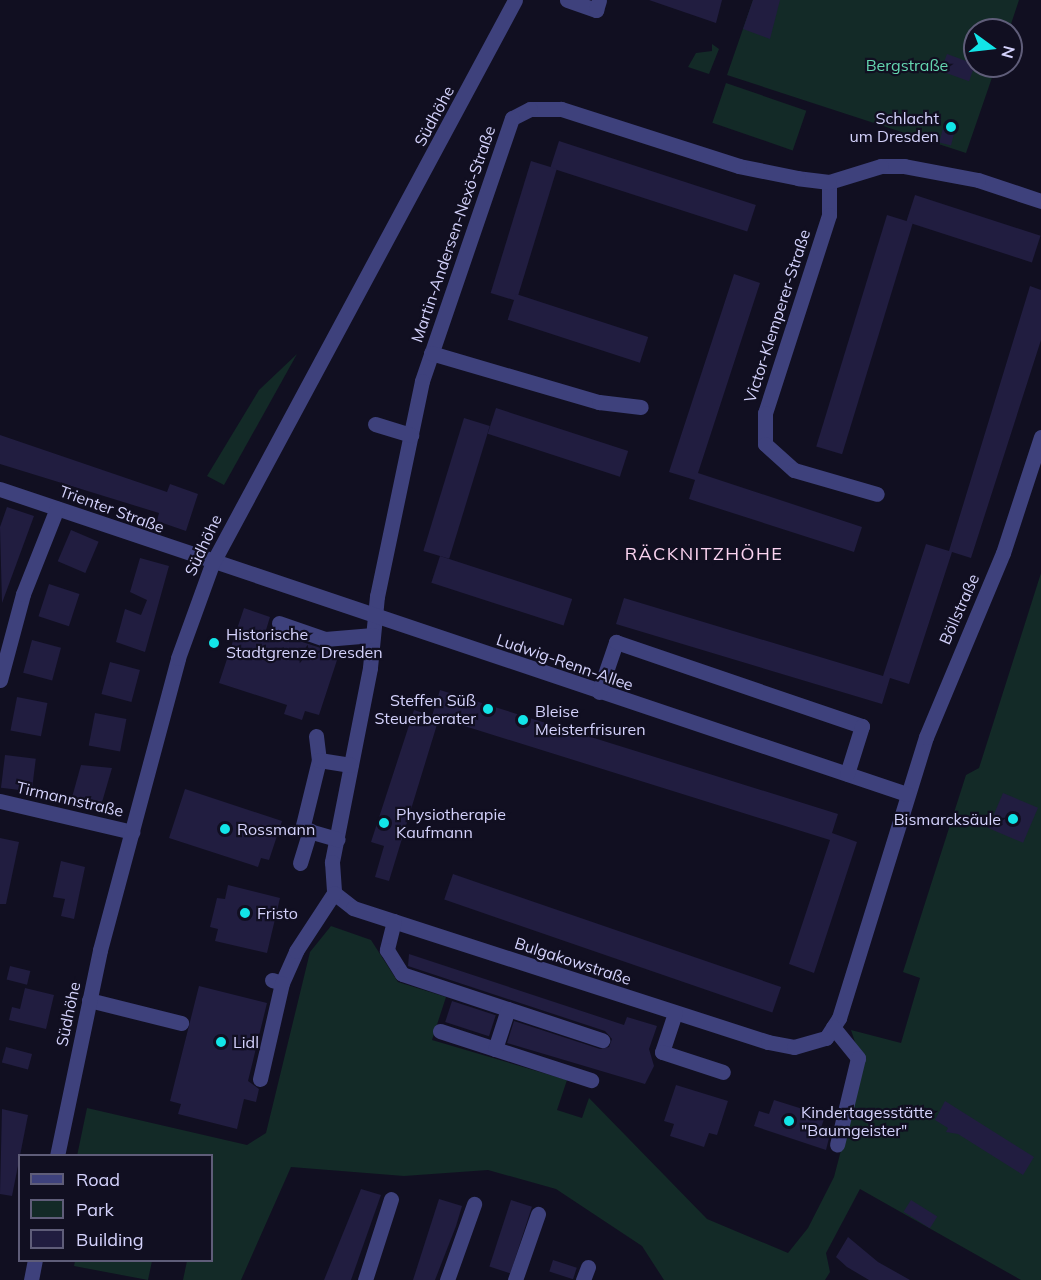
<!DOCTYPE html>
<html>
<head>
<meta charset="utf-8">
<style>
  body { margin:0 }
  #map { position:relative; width:1041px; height:1280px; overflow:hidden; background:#110f21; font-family:Mulish,sans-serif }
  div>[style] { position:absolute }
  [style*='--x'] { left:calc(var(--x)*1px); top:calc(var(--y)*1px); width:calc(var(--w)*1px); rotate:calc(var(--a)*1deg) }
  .green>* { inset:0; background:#132a27; transform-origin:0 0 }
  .building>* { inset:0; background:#211d40; transform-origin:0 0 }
  .minor>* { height:15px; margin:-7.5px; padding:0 7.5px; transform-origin:7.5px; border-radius:7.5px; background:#3e417c }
  .dots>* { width:16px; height:16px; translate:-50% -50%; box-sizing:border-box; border:3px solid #110f21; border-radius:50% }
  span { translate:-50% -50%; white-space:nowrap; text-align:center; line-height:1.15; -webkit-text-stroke:4.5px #110f21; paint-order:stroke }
  .park-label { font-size:16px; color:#64d6b0 }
  .street-label { font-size:16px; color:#d4d2fc }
  .poi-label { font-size:16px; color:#d4d2fc }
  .right { translate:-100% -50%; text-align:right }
  .left { translate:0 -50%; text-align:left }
  .neighbourhood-label { font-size:18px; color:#fcd4f1; letter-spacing:1.5px }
  .legend { position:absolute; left:18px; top:1154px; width:195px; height:108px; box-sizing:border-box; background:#110f21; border:2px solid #5f5d79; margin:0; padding:8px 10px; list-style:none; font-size:18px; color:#d4d2fc }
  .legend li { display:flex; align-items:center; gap:12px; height:30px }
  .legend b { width:30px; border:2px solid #5f5d79 }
  .north { position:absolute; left:963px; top:18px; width:60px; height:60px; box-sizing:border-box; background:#110f21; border:2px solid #5f5d79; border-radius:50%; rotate:105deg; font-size:16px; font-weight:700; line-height:24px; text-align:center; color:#d4d2fc }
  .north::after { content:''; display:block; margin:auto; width:21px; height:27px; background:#12e5e8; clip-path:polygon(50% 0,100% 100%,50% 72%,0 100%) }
</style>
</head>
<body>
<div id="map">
  <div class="green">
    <i style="clip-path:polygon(753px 0,1019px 0,1009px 30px,975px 30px,975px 66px,996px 66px,966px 153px,727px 75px)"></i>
    <i style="clip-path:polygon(712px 44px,719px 49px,709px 74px,688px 67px,696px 53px,712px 51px)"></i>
    <i style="left:726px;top:83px;width:85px;height:42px;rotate:19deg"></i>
    <i style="clip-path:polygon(297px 354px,224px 485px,207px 476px,259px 390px)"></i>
    <i style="clip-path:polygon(1041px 573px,1041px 1280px,1021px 1280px,860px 1189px,826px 1253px,830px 1272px,825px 1280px,664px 1280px,642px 1246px,556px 1189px,488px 1170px,404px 1176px,291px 1167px,241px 1280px,183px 1280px,187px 1261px,212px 1260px,212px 1156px,77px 1156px,87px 1108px,247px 1145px,266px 1133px,310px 952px,331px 926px,371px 940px,398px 982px,446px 997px,432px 1040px,567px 1080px,557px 1110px,582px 1118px,589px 1098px,707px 1219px,788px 1253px,808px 1228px,834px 1177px,863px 1066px,851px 1030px,901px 1043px,920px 978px,903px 972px,966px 775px,979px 768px)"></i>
    <i style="clip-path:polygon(75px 1261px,75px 1260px,152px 1261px,148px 1280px,74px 1266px)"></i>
  </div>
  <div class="building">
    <i style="clip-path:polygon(649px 0,722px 0,716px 23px)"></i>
    <i style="clip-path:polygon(753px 0,780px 0,770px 39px,743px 29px)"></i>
    <i style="left:947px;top:54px;width:30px;height:18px;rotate:20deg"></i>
    <i style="left:943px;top:128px;width:12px;height:15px;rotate:14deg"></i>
    <i style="left:559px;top:141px;width:207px;height:28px;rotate:18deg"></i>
    <i style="left:531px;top:161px;width:27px;height:138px;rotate:17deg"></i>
    <i style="left:915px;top:195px;width:132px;height:28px;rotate:18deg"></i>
    <i style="left:887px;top:215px;width:27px;height:242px;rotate:17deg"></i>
    <i style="clip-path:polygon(734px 274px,760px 283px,698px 473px,862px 527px,854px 552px,689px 499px,695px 480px,669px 472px)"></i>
    <i style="clip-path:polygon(1030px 286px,1041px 290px,1041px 340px,971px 558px,952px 552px,909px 684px,890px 678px,882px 704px,616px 624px,624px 598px,883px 676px,926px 544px,949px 551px)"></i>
    <i style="left:516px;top:294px;width:139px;height:27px;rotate:18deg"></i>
    <i style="left:496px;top:408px;width:139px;height:27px;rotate:18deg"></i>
    <i style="left:464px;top:418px;width:27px;height:139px;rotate:17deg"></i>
    <i style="clip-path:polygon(0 435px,167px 492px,170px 484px,198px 494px,186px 531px,157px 521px,159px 513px,0 464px)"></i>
    <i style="clip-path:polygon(7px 507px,34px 516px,2px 603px,0 527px)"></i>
    <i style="left:71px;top:530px;width:30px;height:34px;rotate:23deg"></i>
    <i style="left:440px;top:556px;width:139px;height:28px;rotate:18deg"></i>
    <i style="clip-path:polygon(140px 558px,169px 566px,145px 652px,116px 642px,125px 609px,141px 615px,147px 600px,130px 592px)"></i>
    <i style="left:49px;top:584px;width:32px;height:34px;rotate:18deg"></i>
    <i style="clip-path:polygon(244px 608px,270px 617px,266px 630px,339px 654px,319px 715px,305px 711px,302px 720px,284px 714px,287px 705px,219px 683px)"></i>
    <i style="left:32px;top:640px;width:30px;height:34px;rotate:15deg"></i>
    <i style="left:110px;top:662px;width:31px;height:33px;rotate:15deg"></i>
    <i style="clip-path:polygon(440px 690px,838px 814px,832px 833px,857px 842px,814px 973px,789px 964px,830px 840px,439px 718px,389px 881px,375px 877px,384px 846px,371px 842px,414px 710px,432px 716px)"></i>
    <i style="left:17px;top:697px;width:31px;height:34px;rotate:11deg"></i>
    <i style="left:95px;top:713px;width:32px;height:33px;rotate:11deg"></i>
    <i style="left:5px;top:755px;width:31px;height:33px;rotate:7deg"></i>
    <i style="clip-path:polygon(81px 765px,112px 768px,100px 809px,71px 801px)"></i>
    <i style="clip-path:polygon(185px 789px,282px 821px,269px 860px,261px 858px,258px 867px,169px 838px)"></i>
    <i style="left:1003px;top:793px;width:38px;height:38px;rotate:23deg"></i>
    <i style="clip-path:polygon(0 838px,19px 842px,6px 904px,0 904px)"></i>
    <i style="clip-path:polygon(61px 861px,85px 867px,74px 919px,61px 916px,65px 899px,53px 897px)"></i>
    <i style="left:453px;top:874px;width:347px;height:27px;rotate:19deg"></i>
    <i style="clip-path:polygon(228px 885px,280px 898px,267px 953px,215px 941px,218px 929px,210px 927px,217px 898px,225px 899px)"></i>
    <i style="clip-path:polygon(409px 954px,624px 1025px,627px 1017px,657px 1026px,649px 1049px,654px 1066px,645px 1084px,507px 1043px,514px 1021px,600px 1049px,609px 1047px,612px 1039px,605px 1031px,408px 966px)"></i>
    <i style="left:10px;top:966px;width:21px;height:14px;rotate:14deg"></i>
    <i style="clip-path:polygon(199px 986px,267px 1003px,248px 1081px,259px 1089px,256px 1102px,244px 1099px,237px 1129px,178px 1114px,181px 1104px,170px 1101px)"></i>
    <i style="clip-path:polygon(25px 988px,54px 995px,46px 1029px,9px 1020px,12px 1007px,20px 1009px)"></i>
    <i style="left:452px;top:1001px;width:46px;height:22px;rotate:18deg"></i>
    <i style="left:6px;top:1047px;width:27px;height:16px;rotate:15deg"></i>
    <i style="clip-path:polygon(676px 1085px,728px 1101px,717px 1135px,709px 1133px,704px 1147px,670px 1136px,674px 1124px,664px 1121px)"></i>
    <i style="clip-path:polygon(774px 1100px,825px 1116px,820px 1131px,830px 1134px,826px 1150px,754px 1126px,759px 1111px,769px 1114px)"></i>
    <i style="clip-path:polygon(945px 1101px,1034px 1157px,1023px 1175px,958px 1134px,946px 1132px,948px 1128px,935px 1120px)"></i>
    <i style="clip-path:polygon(2px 1109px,28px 1115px,12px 1196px,0 1194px)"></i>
    <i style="clip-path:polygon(361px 1189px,381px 1195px,351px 1280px,324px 1280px)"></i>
    <i style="clip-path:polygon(439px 1199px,462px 1206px,456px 1226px,435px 1280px,413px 1280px)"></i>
    <i style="left:511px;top:1200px;width:22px;height:70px;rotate:18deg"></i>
    <i style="left:911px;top:1200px;width:31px;height:14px;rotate:32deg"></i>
    <i style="clip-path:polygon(848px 1237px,878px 1262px,910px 1280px,869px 1280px,847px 1267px,836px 1257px)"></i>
    <i style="left:553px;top:1260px;width:25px;height:12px;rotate:18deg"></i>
  </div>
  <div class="minor">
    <i style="--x:567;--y:0;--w:31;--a:19"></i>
    <i style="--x:596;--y:10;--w:10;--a:-73"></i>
    <i style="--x:829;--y:182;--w:33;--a:90"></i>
    <i style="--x:829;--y:215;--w:208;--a:107.9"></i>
    <i style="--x:765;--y:413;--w:31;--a:90"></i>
    <i style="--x:765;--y:444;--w:39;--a:42"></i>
    <i style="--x:794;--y:470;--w:86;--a:16.1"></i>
    <i style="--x:1041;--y:201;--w:66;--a:-161.6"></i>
    <i style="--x:978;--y:180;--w:75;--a:-169.3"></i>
    <i style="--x:904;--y:166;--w:23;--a:180"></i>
    <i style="--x:881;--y:166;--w:54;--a:162.9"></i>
    <i style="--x:829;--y:182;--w:31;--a:-173"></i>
    <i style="--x:798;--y:178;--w:60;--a:-168.5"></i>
    <i style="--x:739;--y:166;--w:187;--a:-162.2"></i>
    <i style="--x:561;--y:109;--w:31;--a:180"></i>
    <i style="--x:530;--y:109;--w:20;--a:153"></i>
    <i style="--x:512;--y:118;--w:278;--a:108.9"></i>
    <i style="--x:422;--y:381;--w:220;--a:101.8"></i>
    <i style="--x:377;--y:596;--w:72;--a:95.6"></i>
    <i style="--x:370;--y:668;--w:198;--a:101.1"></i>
    <i style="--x:332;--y:862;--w:31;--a:86"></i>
    <i style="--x:334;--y:893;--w:24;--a:38"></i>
    <i style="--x:353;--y:908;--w:436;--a:17.9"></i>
    <i style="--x:768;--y:1042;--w:26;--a:11"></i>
    <i style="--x:794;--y:1047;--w:33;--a:-16"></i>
    <i style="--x:826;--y:1038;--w:24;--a:-57"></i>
    <i style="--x:839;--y:1018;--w:294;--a:-72.8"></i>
    <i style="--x:926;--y:737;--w:199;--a:-67.3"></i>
    <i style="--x:1003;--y:553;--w:122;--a:-71.9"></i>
    <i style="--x:431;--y:353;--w:175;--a:16.3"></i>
    <i style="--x:599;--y:402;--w:42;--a:6.8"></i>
    <i style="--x:375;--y:424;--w:38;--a:17"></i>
    <i style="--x:0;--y:489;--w:957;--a:18.59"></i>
    <i style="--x:279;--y:623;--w:49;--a:19.2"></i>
    <i style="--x:325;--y:639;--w:48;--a:-4.8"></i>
    <i style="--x:0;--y:680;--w:89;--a:-75"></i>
    <i style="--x:23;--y:594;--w:92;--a:-68.4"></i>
    <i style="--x:599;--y:692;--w:53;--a:-71.2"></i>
    <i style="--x:616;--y:642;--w:260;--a:18.9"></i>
    <i style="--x:862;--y:726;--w:50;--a:107.4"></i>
    <i style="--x:316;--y:736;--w:24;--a:83"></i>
    <i style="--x:319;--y:760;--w:71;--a:103.8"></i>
    <i style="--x:302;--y:829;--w:37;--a:16"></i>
    <i style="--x:319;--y:760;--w:32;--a:9"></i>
    <i style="--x:0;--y:801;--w:136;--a:13.2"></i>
    <i style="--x:300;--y:863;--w:34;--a:-73"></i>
    <i style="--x:394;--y:921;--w:30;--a:104"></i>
    <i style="--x:387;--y:950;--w:28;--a:58"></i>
    <i style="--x:402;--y:974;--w:211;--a:18.3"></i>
    <i style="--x:272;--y:980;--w:10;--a:17"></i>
    <i style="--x:282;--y:983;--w:35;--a:-66"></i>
    <i style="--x:296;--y:951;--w:69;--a:-56.8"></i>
    <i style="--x:89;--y:1000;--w:95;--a:14"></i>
    <i style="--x:675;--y:1013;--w:41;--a:108.4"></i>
    <i style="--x:662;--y:1052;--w:64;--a:18.2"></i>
    <i style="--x:833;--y:1027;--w:40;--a:51"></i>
    <i style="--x:858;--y:1058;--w:89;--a:103.6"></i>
    <i style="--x:440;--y:1031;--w:159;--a:18"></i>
    <i style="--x:495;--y:1049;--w:42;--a:-72"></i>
    <i style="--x:260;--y:1079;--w:98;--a:-77.1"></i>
    <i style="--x:57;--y:1156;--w:210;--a:-78.2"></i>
    <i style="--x:100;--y:950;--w:302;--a:-75"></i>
    <i style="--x:178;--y:658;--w:100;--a:-70.1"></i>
    <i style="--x:212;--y:564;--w:640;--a:-61.75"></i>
    <i style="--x:31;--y:1280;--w:20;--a:-79"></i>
    <i style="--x:365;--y:1280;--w:85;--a:-72.2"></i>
    <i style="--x:447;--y:1280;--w:81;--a:-70.4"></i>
    <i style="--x:515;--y:1280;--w:70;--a:-70.8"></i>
    <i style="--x:583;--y:1280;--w:14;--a:-69"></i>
  </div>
  <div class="dots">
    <i style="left:951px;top:127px;background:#12e5e8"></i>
    <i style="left:214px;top:643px;background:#12e5e8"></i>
    <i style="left:488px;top:709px;background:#12e5e8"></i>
    <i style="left:523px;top:720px;background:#12e5e8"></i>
    <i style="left:1013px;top:819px;background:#12e5e8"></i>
    <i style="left:384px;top:823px;background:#12e5e8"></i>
    <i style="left:225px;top:829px;background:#12e5e8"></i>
    <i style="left:245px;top:913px;background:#12e5e8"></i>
    <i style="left:221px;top:1042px;background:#12e5e8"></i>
    <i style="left:789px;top:1121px;background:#12e5e8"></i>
  </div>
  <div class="park-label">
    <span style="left:907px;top:65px">Bergstraße</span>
  </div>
  <div class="street-label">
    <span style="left:434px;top:116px;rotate:-62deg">Südhöhe</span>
    <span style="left:453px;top:234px;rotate:-71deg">Martin-Andersen-Nexö-Straße</span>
    <span style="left:777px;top:316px;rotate:-72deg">Victor-Klemperer-Straße</span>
    <span style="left:112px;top:509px;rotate:20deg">Trienter Straße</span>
    <span style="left:203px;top:545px;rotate:-65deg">Südhöhe</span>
    <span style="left:959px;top:609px;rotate:-66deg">Böllstraße</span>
    <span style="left:565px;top:662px;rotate:19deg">Ludwig-Renn-Allee</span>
    <span style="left:70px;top:799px;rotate:13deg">Tirmannstraße</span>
    <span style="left:573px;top:961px;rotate:18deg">Bulgakowstraße</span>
    <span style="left:68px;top:1014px;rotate:-78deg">Südhöhe</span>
  </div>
  <div class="poi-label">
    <span class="right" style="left:939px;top:127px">Schlacht<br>um Dresden</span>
    <span class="left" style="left:226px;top:643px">Historische<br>Stadtgrenze Dresden</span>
    <span class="right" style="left:476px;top:709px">Steffen Süß<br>Steuerberater</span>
    <span class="left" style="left:535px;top:720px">Bleise<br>Meisterfrisuren</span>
    <span class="left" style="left:396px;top:823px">Physiotherapie<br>Kaufmann</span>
    <span class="right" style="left:1001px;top:819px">Bismarcksäule</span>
    <span class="left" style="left:237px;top:829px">Rossmann</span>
    <span class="left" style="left:257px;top:913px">Fristo</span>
    <span class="left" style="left:233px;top:1042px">Lidl</span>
    <span class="left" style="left:801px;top:1121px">Kindertagesstätte<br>"Baumgeister"</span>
  </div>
  <div class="neighbourhood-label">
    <span style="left:704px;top:554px">RÄCKNITZHÖHE</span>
  </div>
  <ul class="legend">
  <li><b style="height:8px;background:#3e417c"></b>Road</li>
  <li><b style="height:16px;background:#132a27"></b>Park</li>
  <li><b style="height:16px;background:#211d40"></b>Building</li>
  </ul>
  <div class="north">N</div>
</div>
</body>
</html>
